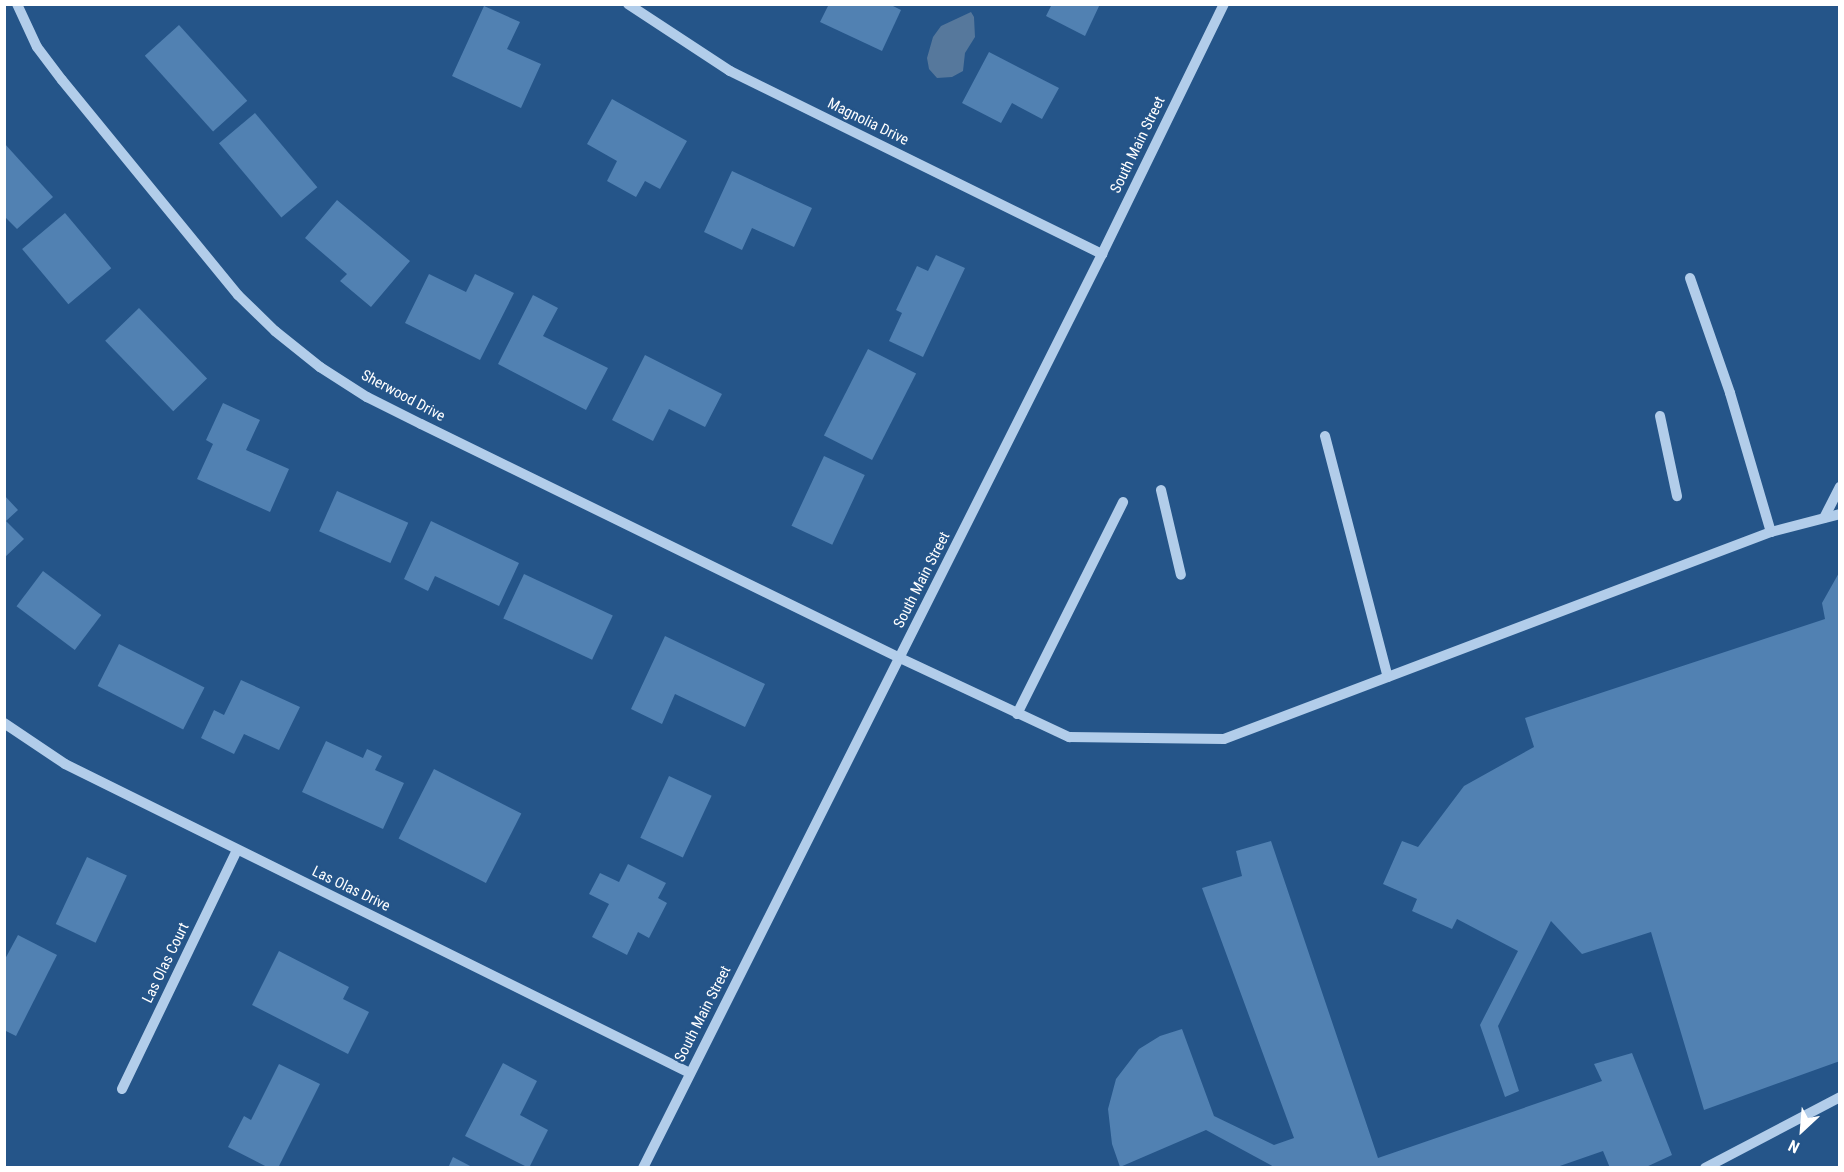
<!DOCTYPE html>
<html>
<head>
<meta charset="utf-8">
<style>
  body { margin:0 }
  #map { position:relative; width:1844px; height:1172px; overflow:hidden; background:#255589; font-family:"Roboto Condensed",sans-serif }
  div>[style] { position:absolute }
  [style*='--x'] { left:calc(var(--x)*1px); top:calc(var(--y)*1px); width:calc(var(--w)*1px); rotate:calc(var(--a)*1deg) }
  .water>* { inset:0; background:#56789c }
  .building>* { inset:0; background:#5181b2; transform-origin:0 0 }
  .minor>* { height:10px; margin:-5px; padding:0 5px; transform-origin:5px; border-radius:5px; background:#b2cdea }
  span { translate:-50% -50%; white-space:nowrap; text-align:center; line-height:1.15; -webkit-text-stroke:4.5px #255589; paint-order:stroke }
  .street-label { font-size:15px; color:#fff }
  .frame { position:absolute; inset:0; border:6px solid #fff; pointer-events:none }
  .north { position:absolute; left:1772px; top:1100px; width:60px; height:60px; -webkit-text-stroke:4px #255589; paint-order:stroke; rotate:206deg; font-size:16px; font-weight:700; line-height:24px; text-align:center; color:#fff }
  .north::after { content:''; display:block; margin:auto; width:21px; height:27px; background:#fff; clip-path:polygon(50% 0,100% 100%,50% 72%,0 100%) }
</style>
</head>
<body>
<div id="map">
  <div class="water">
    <i style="clip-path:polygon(971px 12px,974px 17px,975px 37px,965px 53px,963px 71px,952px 77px,937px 78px,929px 69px,927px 58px,933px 37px,941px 26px)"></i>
  </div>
  <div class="building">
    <i style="clip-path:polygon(829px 4px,889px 4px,901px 10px,882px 51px,820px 22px)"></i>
    <i style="clip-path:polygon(1052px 4px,1100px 4px,1085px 36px,1046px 16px)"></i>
    <i style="clip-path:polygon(484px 6px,520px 22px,507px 49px,541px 64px,521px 108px,452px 76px)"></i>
    <i style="left:179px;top:25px;width:102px;height:46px;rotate:48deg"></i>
    <i style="clip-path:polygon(989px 52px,1059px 88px,1042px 119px,1012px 103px,1001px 123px,962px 103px)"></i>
    <i style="clip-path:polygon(612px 99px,687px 141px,660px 189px,645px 181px,636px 197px,607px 181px,617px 161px,587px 144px)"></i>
    <i style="left:255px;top:113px;width:97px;height:47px;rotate:50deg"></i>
    <i style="clip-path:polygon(4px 143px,53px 197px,17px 229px,4px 216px)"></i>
    <i style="clip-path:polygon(732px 171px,812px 208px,794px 247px,752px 228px,742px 250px,704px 232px)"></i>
    <i style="clip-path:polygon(337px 200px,410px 261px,371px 307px,340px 281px,347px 274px,305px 238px)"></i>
    <i style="left:65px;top:213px;width:72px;height:56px;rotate:50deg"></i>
    <i style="clip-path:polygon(936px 255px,965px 268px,923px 357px,889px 341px,902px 313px,896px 310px,917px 266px,928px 271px)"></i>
    <i style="clip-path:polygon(429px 274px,466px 292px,475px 274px,514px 293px,480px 360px,405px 323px)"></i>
    <i style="clip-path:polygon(533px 295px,558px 308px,543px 336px,608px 368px,586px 410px,498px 364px)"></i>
    <i style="left:139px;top:308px;width:98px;height:47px;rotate:46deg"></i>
    <i style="left:868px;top:349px;width:54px;height:97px;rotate:27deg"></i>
    <i style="clip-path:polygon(645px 355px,722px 394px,705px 427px,669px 409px,653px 441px,612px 420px)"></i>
    <i style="clip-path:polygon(223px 403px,260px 420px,246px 450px,289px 469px,270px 512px,197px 479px,213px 444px,206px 440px)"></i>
    <i style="left:824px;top:456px;width:45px;height:77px;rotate:25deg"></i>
    <i style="left:337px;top:491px;width:78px;height:44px;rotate:24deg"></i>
    <i style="clip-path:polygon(4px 495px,18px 510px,6px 521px,24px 539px,4px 558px)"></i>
    <i style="clip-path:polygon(431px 521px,519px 563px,499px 606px,435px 576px,428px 591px,404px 579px)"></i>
    <i style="left:43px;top:571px;width:73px;height:44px;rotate:37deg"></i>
    <i style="clip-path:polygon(1840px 571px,1840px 1061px,1704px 1110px,1651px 932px,1582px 954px,1551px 921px,1498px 1026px,1519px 1091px,1505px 1097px,1480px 1025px,1518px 951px,1457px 919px,1452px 929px,1412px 911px,1417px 899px,1383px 884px,1402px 841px,1418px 847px,1464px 786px,1534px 747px,1525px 718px,1825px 619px,1822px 603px)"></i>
    <i style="left:524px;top:574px;width:98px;height:49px;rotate:25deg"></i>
    <i style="clip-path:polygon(665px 636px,765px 684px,745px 727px,675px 694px,662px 724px,631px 709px)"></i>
    <i style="left:119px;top:644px;width:96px;height:47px;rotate:27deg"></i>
    <i style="clip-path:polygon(241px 680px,300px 707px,279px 750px,244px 734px,234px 754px,201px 738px,214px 710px,224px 715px)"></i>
    <i style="clip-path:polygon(326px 741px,363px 758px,367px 749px,382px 756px,375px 770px,404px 783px,383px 829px,302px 792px)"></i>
    <i style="left:434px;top:769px;width:98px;height:78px;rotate:27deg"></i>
    <i style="left:669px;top:776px;width:47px;height:68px;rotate:25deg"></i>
    <i style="clip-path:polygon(1271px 841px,1378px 1158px,1602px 1081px,1594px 1064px,1632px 1053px,1672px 1155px,1644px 1168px,1610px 1168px,1603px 1151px,1554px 1168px,1276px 1168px,1206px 1130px,1120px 1167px,1112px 1144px,1108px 1109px,1116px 1079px,1139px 1049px,1160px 1036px,1182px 1029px,1214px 1116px,1274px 1145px,1294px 1138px,1202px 888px,1242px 876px,1236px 851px)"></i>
    <i style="left:87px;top:857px;width:44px;height:74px;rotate:25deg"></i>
    <i style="clip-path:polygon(628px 864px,666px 883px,658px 898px,667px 903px,649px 938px,638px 932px,627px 955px,592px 937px,609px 904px,589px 894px,600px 873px,619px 882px)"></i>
    <i style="clip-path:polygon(18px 935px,57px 955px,16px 1036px,4px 1030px,4px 961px)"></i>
    <i style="clip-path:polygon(279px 951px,349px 987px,343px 999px,369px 1012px,348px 1054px,252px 1005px)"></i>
    <i style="clip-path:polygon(503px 1063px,537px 1081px,520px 1115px,548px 1130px,529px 1168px,465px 1136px)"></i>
    <i style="clip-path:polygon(279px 1064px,320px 1084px,278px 1168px,269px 1168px,228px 1147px,244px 1116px,251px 1120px)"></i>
    <i style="clip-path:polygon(453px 1157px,474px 1168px,448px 1168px)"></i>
  </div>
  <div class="minor">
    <i style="--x:17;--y:4;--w:47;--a:65.1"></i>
    <i style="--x:37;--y:47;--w:41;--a:52.9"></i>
    <i style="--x:62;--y:80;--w:278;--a:50.7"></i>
    <i style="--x:238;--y:295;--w:52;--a:44.2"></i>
    <i style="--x:275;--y:331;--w:58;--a:38.7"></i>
    <i style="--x:320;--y:367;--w:56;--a:32.6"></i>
    <i style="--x:367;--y:397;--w:60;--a:26.6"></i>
    <i style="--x:421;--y:424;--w:533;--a:26.04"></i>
    <i style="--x:900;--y:658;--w:187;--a:25.1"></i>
    <i style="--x:1069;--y:737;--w:155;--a:0.7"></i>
    <i style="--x:1224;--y:739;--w:585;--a:-20.73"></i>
    <i style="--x:1771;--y:532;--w:71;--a:-14.6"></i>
    <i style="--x:628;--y:4;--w:122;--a:33.3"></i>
    <i style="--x:730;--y:71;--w:415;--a:26.2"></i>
    <i style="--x:1690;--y:278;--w:122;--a:70.8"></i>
    <i style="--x:1730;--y:393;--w:145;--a:73.6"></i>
    <i style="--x:1660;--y:416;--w:82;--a:78"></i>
    <i style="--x:1325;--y:436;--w:249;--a:75.4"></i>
    <i style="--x:1161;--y:490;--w:87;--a:76.8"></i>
    <i style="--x:1824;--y:518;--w:35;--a:-63"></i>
    <i style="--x:1017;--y:714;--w:237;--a:-63.4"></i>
    <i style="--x:4;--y:723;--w:73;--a:33.9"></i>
    <i style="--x:65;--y:764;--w:697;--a:26.31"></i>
    <i style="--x:122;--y:1089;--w:265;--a:-64.3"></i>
    <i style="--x:643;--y:1168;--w:1023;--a:-63.33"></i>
    <i style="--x:1102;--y:254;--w:278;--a:-64"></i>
    <i style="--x:1705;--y:1168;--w:153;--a:-27.7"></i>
  </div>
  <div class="street-label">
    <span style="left:868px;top:122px;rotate:26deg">Magnolia Drive</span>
    <span style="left:1138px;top:145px;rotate:-64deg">South Main Street</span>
    <span style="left:403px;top:396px;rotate:28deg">Sherwood Drive</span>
    <span style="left:922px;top:580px;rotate:-63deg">South Main Street</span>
    <span style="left:351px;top:889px;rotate:26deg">Las Olas Drive</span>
    <span style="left:166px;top:963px;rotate:-64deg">Las Olas Court</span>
    <span style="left:703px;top:1014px;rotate:-63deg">South Main Street</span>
  </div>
  <div class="frame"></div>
  <div class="north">N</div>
</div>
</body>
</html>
